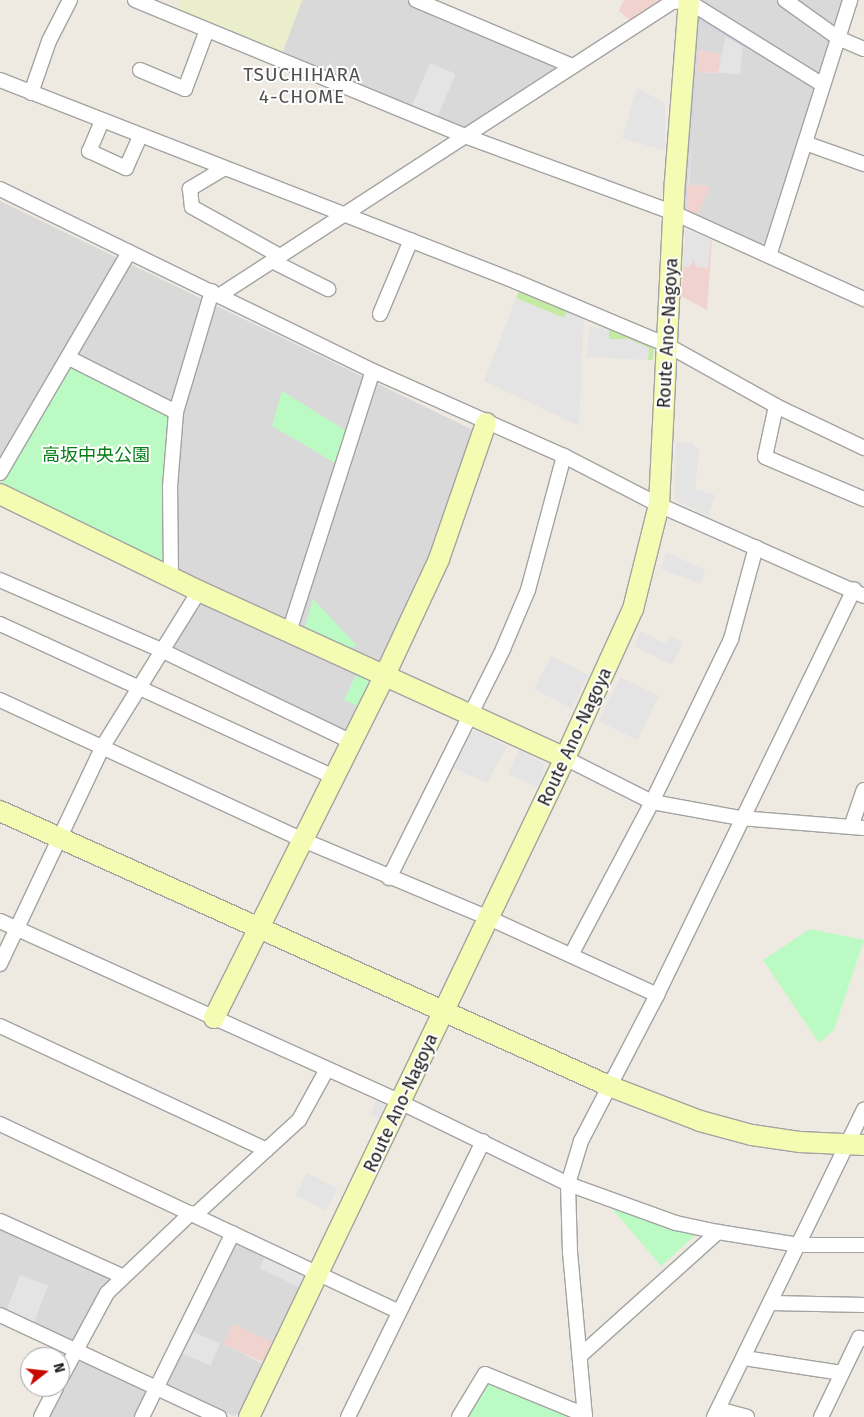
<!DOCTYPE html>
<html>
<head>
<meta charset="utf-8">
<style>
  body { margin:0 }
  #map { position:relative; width:864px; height:1417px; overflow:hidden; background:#eeeae1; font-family:"Fira Sans","Noto Sans JP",sans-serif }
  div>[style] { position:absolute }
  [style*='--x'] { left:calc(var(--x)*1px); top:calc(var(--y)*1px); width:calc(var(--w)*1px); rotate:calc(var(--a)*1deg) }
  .residential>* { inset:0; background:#dad9d9 }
  .commercial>* { inset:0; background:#f0d2cf; transform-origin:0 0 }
  .farmland>* { inset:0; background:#eaeecb }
  .grass>* { inset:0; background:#c4eaa4; transform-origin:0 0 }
  .park>* { inset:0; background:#bbfbc3 }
  .parking>* { inset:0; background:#e4e4e4; transform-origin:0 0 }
  .plaza>* { inset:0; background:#d6d5e3 }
  .roads { filter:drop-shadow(1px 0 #a3a3a3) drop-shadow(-1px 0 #a3a3a3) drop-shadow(0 1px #a3a3a3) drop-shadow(0 -1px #a3a3a3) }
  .street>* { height:14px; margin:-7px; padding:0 7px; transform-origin:7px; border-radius:7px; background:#fff }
  .secondary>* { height:20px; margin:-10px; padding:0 10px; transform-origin:10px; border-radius:10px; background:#f4fbb2 }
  span { translate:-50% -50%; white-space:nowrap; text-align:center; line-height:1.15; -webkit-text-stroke:4px #fff; paint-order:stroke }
  .street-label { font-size:18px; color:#1c1c1c }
  .park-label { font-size:18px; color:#087c16 }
  .neighbourhood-label { font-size:19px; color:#4f4f4f; letter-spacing:1px }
  .north { position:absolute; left:20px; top:1347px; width:50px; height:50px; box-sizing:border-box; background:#fff; border:1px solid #a4a4a4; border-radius:50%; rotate:74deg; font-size:14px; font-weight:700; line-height:20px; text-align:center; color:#1c1c1c }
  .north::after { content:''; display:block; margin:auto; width:18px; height:22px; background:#c80800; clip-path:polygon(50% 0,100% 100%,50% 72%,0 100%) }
</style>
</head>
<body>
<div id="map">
  <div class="residential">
    <i style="clip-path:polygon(302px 0,407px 0,564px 65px,466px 132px,281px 56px)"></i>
    <i style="clip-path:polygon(701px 0,780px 0,832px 38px,822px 75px,815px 78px)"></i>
    <i style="clip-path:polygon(791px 0,844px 0,836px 31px)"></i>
    <i style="clip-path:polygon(700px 21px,812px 86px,815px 92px,766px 242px,760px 244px,697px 216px,709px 186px,689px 185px,695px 72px,718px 73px,721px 54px,697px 50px)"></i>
    <i style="clip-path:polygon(0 201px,473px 430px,435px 551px,349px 730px,343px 732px,171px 648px,207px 584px,4px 487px,0 480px)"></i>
    <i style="clip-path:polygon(0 1226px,109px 1276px,110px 1283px,77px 1338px,70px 1341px,0 1310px)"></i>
    <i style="clip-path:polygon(231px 1238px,307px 1271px,273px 1343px,233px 1325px,225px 1344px,263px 1364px,240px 1413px,234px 1416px,162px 1384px)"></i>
    <i style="clip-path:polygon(84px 1361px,145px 1390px,147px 1395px,136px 1417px,48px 1417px,78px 1363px)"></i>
  </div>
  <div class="commercial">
    <i style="clip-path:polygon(624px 0,666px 0,632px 22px,619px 11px)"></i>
    <i style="clip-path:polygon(697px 50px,721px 54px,718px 73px,695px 72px)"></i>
    <i style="clip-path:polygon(688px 185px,710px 186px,697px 216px,686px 211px)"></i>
    <i style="clip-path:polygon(686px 230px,712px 241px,707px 310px,681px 296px)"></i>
    <i style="left:233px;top:1324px;width:44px;height:22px;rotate:25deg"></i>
  </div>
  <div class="farmland">
    <i style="clip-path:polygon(181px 0,302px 0,281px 56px,177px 11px)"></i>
  </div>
  <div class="grass">
    <i style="left:519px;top:291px;width:52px;height:8px;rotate:22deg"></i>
    <i style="clip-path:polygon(609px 327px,654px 343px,653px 360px,648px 360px,649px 348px,609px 339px)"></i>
  </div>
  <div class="park">
    <i style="clip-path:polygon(74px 367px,166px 413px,169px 420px,162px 517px,165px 559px,161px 562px,4px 487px,2px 481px,67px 369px)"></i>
    <i style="clip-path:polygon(282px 391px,348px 432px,337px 464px,272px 426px)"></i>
    <i style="clip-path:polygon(313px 599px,357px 646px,349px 648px,305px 627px)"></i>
    <i style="clip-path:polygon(357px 673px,371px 683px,360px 707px,344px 700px)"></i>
    <i style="clip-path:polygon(810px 929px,864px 940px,834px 1030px,819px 1043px,763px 960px)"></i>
    <i style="clip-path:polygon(608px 1204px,699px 1232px,661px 1266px)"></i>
    <i style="clip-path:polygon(487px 1382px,496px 1382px,567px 1417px,468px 1417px)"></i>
  </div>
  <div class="parking">
    <i style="clip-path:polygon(726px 35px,743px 45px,740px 74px,718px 73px)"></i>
    <i style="left:430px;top:63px;width:28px;height:50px;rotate:23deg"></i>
    <i style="clip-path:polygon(637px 88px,665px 103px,665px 151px,622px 138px)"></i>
    <i style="clip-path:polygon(686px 230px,711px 240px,708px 268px,696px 267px,694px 260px,689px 267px,683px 267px)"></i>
    <i style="clip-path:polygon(516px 298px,564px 318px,567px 310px,584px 317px,579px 426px,484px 381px)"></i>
    <i style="clip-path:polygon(599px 323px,609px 327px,609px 339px,629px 339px,649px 348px,648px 360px,587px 357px,589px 327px,599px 328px)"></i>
    <i style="clip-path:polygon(676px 442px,694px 443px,694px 447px,699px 448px,695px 489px,715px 495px,708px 516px,675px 500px)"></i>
    <i style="clip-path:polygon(666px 552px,705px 570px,701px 584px,661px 569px)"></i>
    <i style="clip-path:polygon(641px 631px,666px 644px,670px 636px,683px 642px,672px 665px,634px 646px)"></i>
    <i style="left:551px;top:656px;width:42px;height:37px;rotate:27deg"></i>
    <i style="left:620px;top:677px;width:43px;height:49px;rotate:26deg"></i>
    <i style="clip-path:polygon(475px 730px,507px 746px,487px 783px,452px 767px,467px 734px)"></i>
    <i style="clip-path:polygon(519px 749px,545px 764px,538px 787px,508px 774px)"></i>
    <i style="clip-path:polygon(377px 1099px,385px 1103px,380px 1119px,370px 1115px)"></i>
    <i style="left:307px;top:1173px;width:34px;height:25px;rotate:27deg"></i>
    <i style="left:267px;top:1252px;width:44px;height:18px;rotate:25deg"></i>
    <i style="left:20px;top:1275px;width:30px;height:40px;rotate:21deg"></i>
    <i style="left:189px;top:1330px;width:34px;height:24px;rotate:24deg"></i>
  </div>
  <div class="plaza">
    <i style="clip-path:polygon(697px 15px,816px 85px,815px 92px,812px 86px,700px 22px,686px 211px,760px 244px,764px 243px,762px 247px,682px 211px)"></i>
  </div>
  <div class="roads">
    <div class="street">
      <i style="--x:135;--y:0;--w:357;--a:22.4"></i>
      <i style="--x:465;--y:136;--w:223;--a:20.2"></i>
      <i style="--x:674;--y:213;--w:209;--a:24.4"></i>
      <i style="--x:416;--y:0;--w:169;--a:22.9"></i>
      <i style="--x:686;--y:0;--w:161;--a:31.8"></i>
      <i style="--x:785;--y:0;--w:65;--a:35.6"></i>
      <i style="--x:838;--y:38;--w:28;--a:23"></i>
      <i style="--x:140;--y:70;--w:49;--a:22.9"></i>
      <i style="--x:185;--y:89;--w:63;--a:-69.6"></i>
      <i style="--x:0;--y:80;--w:555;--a:21.34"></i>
      <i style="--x:517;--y:282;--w:163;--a:22.8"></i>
      <i style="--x:667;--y:345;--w:125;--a:29.2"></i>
      <i style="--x:776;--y:406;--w:98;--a:25.5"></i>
      <i style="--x:31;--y:93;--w:55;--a:-70.9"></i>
      <i style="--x:49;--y:41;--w:46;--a:-62.9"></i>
      <i style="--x:102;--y:121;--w:33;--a:113"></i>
      <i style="--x:89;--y:151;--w:41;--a:24.7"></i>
      <i style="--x:126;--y:168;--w:35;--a:-66"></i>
      <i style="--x:805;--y:143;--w:63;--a:19.6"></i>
      <i style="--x:223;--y:169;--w:39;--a:149"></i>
      <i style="--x:190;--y:189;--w:18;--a:84"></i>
      <i style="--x:192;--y:207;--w:101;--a:29.1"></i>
      <i style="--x:0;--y:189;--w:415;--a:26"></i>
      <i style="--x:373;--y:371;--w:209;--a:24"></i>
      <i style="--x:564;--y:456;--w:107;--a:27.3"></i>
      <i style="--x:659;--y:505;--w:224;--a:23.9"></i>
      <i style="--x:769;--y:256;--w:269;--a:-72.4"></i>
      <i style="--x:272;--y:261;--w:63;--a:26.6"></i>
      <i style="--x:220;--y:295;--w:539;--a:-32.95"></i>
      <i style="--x:672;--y:2;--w:16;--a:-4"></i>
      <i style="--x:380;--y:314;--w:80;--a:-67.3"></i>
      <i style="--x:69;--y:358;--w:120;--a:26.8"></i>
      <i style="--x:776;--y:406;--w:52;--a:102.2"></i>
      <i style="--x:765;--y:457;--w:108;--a:23"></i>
      <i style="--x:0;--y:473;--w:256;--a:-59.7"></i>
      <i style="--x:171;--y:578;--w:91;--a:-90.6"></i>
      <i style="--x:170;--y:487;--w:75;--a:-85.4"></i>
      <i style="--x:176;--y:412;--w:126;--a:-73.4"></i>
      <i style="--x:0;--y:580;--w:178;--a:23.5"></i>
      <i style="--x:163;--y:651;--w:210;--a:25.7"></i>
      <i style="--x:0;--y:624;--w:367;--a:24.6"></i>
      <i style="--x:289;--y:632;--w:274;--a:-72.2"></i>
      <i style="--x:0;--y:700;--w:334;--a:24.8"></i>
      <i style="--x:303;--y:840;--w:202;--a:22.8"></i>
      <i style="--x:489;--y:918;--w:185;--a:24.6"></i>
      <i style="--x:565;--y:758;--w:97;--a:26.8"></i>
      <i style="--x:652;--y:802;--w:89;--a:10.3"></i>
      <i style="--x:740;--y:818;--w:124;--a:4.6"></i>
      <i style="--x:851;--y:827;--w:39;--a:-71"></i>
      <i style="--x:389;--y:878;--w:256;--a:-63.5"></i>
      <i style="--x:503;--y:649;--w:64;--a:-67"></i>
      <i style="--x:528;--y:590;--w:139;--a:-75"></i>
      <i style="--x:0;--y:921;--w:439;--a:24.3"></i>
      <i style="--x:400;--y:1102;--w:187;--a:26"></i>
      <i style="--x:568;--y:1184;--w:115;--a:19.9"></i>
      <i style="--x:676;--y:1223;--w:43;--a:12.1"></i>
      <i style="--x:718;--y:1232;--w:82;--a:9.1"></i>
      <i style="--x:799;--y:1245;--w:65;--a:0"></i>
      <i style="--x:571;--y:955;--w:173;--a:-62.1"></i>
      <i style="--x:652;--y:802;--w:181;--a:-64.1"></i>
      <i style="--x:731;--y:639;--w:95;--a:-74.8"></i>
      <i style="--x:0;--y:964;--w:241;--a:-64.7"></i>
      <i style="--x:103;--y:746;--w:182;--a:-58.2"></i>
      <i style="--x:0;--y:1026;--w:294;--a:24.9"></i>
      <i style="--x:0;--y:1124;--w:441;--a:25.2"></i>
      <i style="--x:195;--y:1215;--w:141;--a:-42.4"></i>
      <i style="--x:299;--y:1120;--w:58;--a:-61.2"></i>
      <i style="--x:0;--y:1221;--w:134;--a:24.3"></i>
      <i style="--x:771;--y:1303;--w:93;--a:1.2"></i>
      <i style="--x:0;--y:1315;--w:242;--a:25"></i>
      <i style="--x:582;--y:1354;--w:183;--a:-41.9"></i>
      <i style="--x:744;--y:1358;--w:99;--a:8.7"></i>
      <i style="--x:60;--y:1380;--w:99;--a:-61.6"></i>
      <i style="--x:107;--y:1293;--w:116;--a:-43.6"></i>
      <i style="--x:718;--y:1409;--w:30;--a:15"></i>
      <i style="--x:41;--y:1417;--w:34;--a:-63"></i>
      <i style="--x:142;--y:1417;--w:205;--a:-63.7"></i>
      <i style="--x:348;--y:1417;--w:307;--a:-63.9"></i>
      <i style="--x:459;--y:1417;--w:50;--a:-58.8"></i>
      <i style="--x:485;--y:1374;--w:108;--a:22.3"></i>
      <i style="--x:585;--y:1417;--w:166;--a:-95.2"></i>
      <i style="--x:570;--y:1252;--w:68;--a:-91.7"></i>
      <i style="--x:568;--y:1184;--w:45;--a:-73.2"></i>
      <i style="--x:581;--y:1141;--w:165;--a:-62.5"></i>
      <i style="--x:657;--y:995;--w:451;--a:-64.1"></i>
      <i style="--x:714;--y:1417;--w:342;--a:-64"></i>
      <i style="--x:821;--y:1417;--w:88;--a:-64.3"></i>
      <i style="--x:859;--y:1338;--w:5;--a:11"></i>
    </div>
    <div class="secondary">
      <i style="--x:0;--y:494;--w:221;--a:26"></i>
      <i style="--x:199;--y:591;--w:402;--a:24.5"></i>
      <i style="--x:0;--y:811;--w:668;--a:24.3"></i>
      <i style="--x:609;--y:1086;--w:97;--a:21"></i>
      <i style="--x:700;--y:1121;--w:54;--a:15.1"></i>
      <i style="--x:752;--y:1135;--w:49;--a:8.3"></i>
      <i style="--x:800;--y:1142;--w:64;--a:2.7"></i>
      <i style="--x:214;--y:1018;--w:383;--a:-63.5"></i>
      <i style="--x:385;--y:675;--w:128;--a:-65"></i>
      <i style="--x:439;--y:559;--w:144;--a:-70.9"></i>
      <i style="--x:249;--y:1417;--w:731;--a:-64.38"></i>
      <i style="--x:565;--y:758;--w:164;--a:-65.5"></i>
      <i style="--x:633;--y:609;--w:107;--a:-76"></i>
      <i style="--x:659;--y:505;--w:324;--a:-87.2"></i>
      <i style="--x:675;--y:181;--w:182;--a:-85.6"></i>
    </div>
  </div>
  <div class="street-label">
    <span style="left:668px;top:333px;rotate:-87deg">Route Ano-Nagoya</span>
    <span style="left:575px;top:737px;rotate:-65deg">Route Ano-Nagoya</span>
    <span style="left:401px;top:1103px;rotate:-65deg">Route Ano-Nagoya</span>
  </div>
  <div class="park-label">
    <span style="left:96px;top:455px">高坂中央公園</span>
  </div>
  <div class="neighbourhood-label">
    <span style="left:302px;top:86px">TSUCHIHARA<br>4-CHOME</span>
  </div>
  <div class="north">N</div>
</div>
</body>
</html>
